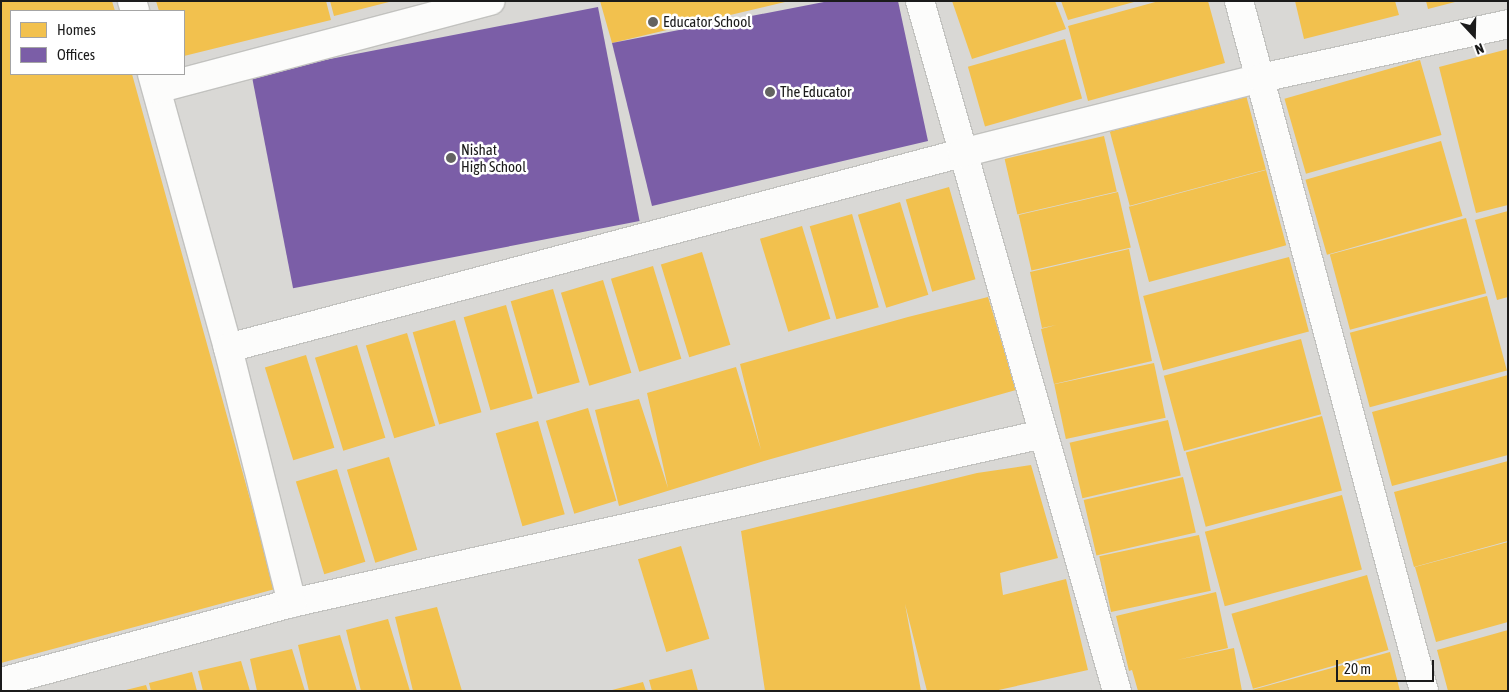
<!DOCTYPE html>
<html>
<head>
<meta charset="utf-8">
<style>
  body { margin:0 }
  #map { position:relative; width:1509px; height:692px; overflow:hidden; background:#eae9e3; font-family:"Asap Condensed",sans-serif }
  div>[style] { position:absolute }
  [style*='--x'] { left:calc(var(--x)*1px); top:calc(var(--y)*1px); width:calc(var(--w)*1px); rotate:calc(var(--a)*1deg) }
  .residential>* { inset:0; background:#d9d8d5 }
  .homes>* { inset:0; background:#f2c14e; transform-origin:0 0 }
  .offices>* { inset:0; background:#7b5ea7; transform-origin:0 0 }
  .roads { filter:drop-shadow(1px 0 #c2c2bf) drop-shadow(-1px 0 #c2c2bf) drop-shadow(0 1px #c2c2bf) drop-shadow(0 -1px #c2c2bf) }
  .minor>* { height:28px; margin:-14px; padding:0 14px; transform-origin:14px; border-radius:14px; background:#fcfcfb }
  .dots>* { width:14px; height:14px; translate:-50% -50%; box-sizing:border-box; border:2px solid #fff; border-radius:50% }
  span { translate:-50% -50%; white-space:nowrap; text-align:center; line-height:1.15; -webkit-text-stroke:5px #fff; paint-order:stroke }
  .poi-label { font-size:15px; color:#1b1b1b }
  .left { translate:0 -50%; text-align:left }
  .frame { position:absolute; inset:0; border:2px solid #1b1b1b; pointer-events:none }
  .legend { position:absolute; left:10px; top:10px; width:175px; height:65px; box-sizing:border-box; background:#fff; border:1px solid #a4a4a4; margin:0; padding:6px 9px; list-style:none; font-size:15px; color:#1b1b1b }
  .legend li { display:flex; align-items:center; gap:10px; height:25px }
  .legend b { width:25px; border:1px solid #a4a4a4 }
  .north { position:absolute; left:1449px; top:10px; width:50px; height:50px; -webkit-text-stroke:4px #fff; paint-order:stroke; rotate:159deg; font-size:14px; font-weight:700; line-height:20px; text-align:center; color:#1b1b1b }
  .north::after { content:''; display:block; margin:auto; width:18px; height:22px; background:#1b1b1b; clip-path:polygon(50% 0,100% 100%,50% 72%,0 100%) }
  .scale { position:absolute; left:1336px; top:660px; width:98px; height:22px; box-sizing:border-box; border:2px solid #1b1b1b; border-top:0; padding-left:6px; font-size:15px; line-height:18px; white-space:nowrap; color:#1b1b1b; -webkit-text-stroke:4px #fff; paint-order:stroke }
</style>
</head>
<body>
<div id="map">
  <div class="residential">
    <i style="clip-path:polygon(evenodd,1px 1px,1508px 1px,1508px 691px,1px 691px,1px 1px,11px 11px,184px 11px,184px 74px,11px 74px,11px 11px)"></i>
  </div>
  <div class="homes">
    <i style="clip-path:polygon(1px 1px,112px 1px,115px 11px,11px 11px,11px 74px,132px 74px,275px 589px,1px 663px)"></i>
    <i style="clip-path:polygon(156px 1px,326px 1px,331px 20px,184px 56px,184px 11px,159px 11px)"></i>
    <i style="clip-path:polygon(330px 1px,388px 1px,389px 2px,334px 16px)"></i>
    <i style="clip-path:polygon(600px 1px,785px 1px,785px 2px,612px 43px)"></i>
    <i style="clip-path:polygon(952px 1px,1055px 1px,1066px 29px,972px 59px)"></i>
    <i style="clip-path:polygon(1061px 1px,1134px 1px,1134px 2px,1068px 20px)"></i>
    <i style="clip-path:polygon(1159px 1px,1208px 1px,1225px 63px,1088px 101px,1068px 26px)"></i>
    <i style="clip-path:polygon(1295px 1px,1395px 1px,1399px 15px,1304px 39px)"></i>
    <i style="clip-path:polygon(1426px 1px,1455px 1px,1455px 2px,1428px 9px)"></i>
    <i style="left:1065px;top:39px;width:62px;height:101px;rotate:74deg"></i>
    <i style="clip-path:polygon(1508px 49px,1508px 205px,1476px 213px,1439px 67px)"></i>
    <i style="left:1420px;top:60px;width:78px;height:141px;rotate:74deg"></i>
    <i style="left:1246px;top:95px;width:77px;height:141px;rotate:75deg"></i>
    <i style="left:1104px;top:136px;width:57px;height:102px;rotate:77deg"></i>
    <i style="left:1441px;top:141px;width:78px;height:141px;rotate:74deg"></i>
    <i style="left:1266px;top:170px;width:78px;height:142px;rotate:75deg"></i>
    <i style="left:949px;top:187px;width:96px;height:45px;rotate:74deg"></i>
    <i style="left:1118px;top:192px;width:57px;height:102px;rotate:77deg"></i>
    <i style="left:900px;top:202px;width:97px;height:44px;rotate:73deg"></i>
    <i style="clip-path:polygon(1508px 211px,1508px 297px,1497px 300px,1475px 220px)"></i>
    <i style="left:852px;top:214px;width:97px;height:44px;rotate:74deg"></i>
    <i style="left:1466px;top:218px;width:78px;height:141px;rotate:75deg"></i>
    <i style="left:802px;top:226px;width:97px;height:44px;rotate:73deg"></i>
    <i style="clip-path:polygon(1129px 249px,1152px 361px,1054px 384px,1041px 329px,1056px 325px,1042px 328px,1030px 272px)"></i>
    <i style="left:702px;top:252px;width:97px;height:43px;rotate:73deg"></i>
    <i style="left:1289px;top:257px;width:77px;height:151px;rotate:75deg"></i>
    <i style="left:653px;top:266px;width:97px;height:44px;rotate:73deg"></i>
    <i style="left:603px;top:280px;width:97px;height:44px;rotate:73deg"></i>
    <i style="left:553px;top:289px;width:97px;height:44px;rotate:74deg"></i>
    <i style="left:1487px;top:296px;width:77px;height:142px;rotate:75deg"></i>
    <i style="clip-path:polygon(988px 297px,1016px 390px,764px 461px,619px 506px,595px 410px,639px 399px,668px 488px,647px 393px,736px 367px,761px 450px,740px 364px,908px 317px)"></i>
    <i style="left:506px;top:305px;width:97px;height:44px;rotate:74deg"></i>
    <i style="left:455px;top:320px;width:96px;height:44px;rotate:74deg"></i>
    <i style="left:407px;top:333px;width:97px;height:43px;rotate:73deg"></i>
    <i style="left:1301px;top:339px;width:78px;height:142px;rotate:75deg"></i>
    <i style="left:357px;top:345px;width:97px;height:44px;rotate:73deg"></i>
    <i style="left:306px;top:355px;width:97px;height:43px;rotate:73deg"></i>
    <i style="left:1154px;top:363px;width:56px;height:102px;rotate:78deg"></i>
    <i style="clip-path:polygon(1508px 375px,1508px 455px,1392px 486px,1372px 412px)"></i>
    <i style="left:588px;top:408px;width:97px;height:44px;rotate:73deg"></i>
    <i style="left:1322px;top:416px;width:77px;height:141px;rotate:75deg"></i>
    <i style="left:1168px;top:420px;width:57px;height:101px;rotate:77deg"></i>
    <i style="left:538px;top:421px;width:97px;height:44px;rotate:74deg"></i>
    <i style="left:389px;top:457px;width:97px;height:44px;rotate:73deg"></i>
    <i style="clip-path:polygon(1508px 461px,1508px 541px,1414px 567px,1394px 492px)"></i>
    <i style="clip-path:polygon(1031px 465px,1058px 558px,1000px 573px,1003px 595px,1066px 579px,1088px 670px,994px 691px,927px 691px,905px 604px,921px 691px,765px 691px,741px 531px,977px 473px)"></i>
    <i style="left:337px;top:469px;width:97px;height:43px;rotate:73deg"></i>
    <i style="left:1183px;top:477px;width:57px;height:102px;rotate:77deg"></i>
    <i style="left:1342px;top:495px;width:77px;height:142px;rotate:75deg"></i>
    <i style="left:1199px;top:535px;width:57px;height:102px;rotate:78deg"></i>
    <i style="clip-path:polygon(1508px 542px,1508px 622px,1436px 642px,1415px 567px)"></i>
    <i style="left:681px;top:546px;width:97px;height:45px;rotate:73deg"></i>
    <i style="left:1367px;top:575px;width:78px;height:141px;rotate:74deg"></i>
    <i style="clip-path:polygon(1216px 592px,1228px 648px,1177px 660px,1234px 648px,1242px 691px,1138px 691px,1132px 670px,1129px 671px,1116px 616px)"></i>
    <i style="clip-path:polygon(437px 607px,462px 691px,413px 691px,395px 617px)"></i>
    <i style="clip-path:polygon(388px 619px,410px 691px,361px 691px,346px 630px)"></i>
    <i style="clip-path:polygon(1508px 630px,1508px 691px,1448px 691px,1437px 650px)"></i>
    <i style="clip-path:polygon(340px 635px,357px 691px,309px 691px,298px 645px)"></i>
    <i style="clip-path:polygon(292px 649px,305px 691px,257px 691px,250px 659px)"></i>
    <i style="clip-path:polygon(1390px 652px,1400px 691px,1252px 691px,1252px 690px)"></i>
    <i style="clip-path:polygon(241px 661px,250px 691px,203px 691px,198px 671px)"></i>
    <i style="clip-path:polygon(692px 669px,698px 691px,652px 691px,649px 680px)"></i>
    <i style="clip-path:polygon(192px 672px,197px 691px,151px 691px,149px 683px)"></i>
    <i style="clip-path:polygon(643px 682px,646px 691px,613px 691px,612px 690px)"></i>
    <i style="clip-path:polygon(146px 685px,148px 691px,126px 691px,126px 690px)"></i>
  </div>
  <div class="offices">
    <i style="clip-path:polygon(829px 1px,898px 1px,928px 141px,652px 206px,612px 43px)"></i>
    <i style="left:598px;top:7px;width:218px;height:353px;rotate:79deg"></i>
  </div>
  <div class="roads">
    <div class="minor">
      <i style="--x:132;--y:1;--w:10;--a:73"></i>
      <i style="--x:920;--y:1;--w:718;--a:74.07"></i>
      <i style="--x:1239;--y:1;--w:714;--a:74.99"></i>
      <i style="--x:152;--y:74;--w:284;--a:74.5"></i>
      <i style="--x:157;--y:89;--w:345;--a:-14.8"></i>
      <i style="--x:292;--y:603;--w:770;--a:-12.68"></i>
      <i style="--x:1;--y:682;--w:302;--a:-15.2"></i>
      <i style="--x:292;--y:603;--w:263;--a:-104.1"></i>
      <i style="--x:228;--y:348;--w:759;--a:-14.88"></i>
      <i style="--x:962;--y:153;--w:308;--a:-14.1"></i>
      <i style="--x:1261;--y:78;--w:253;--a:-12.3"></i>
    </div>
  </div>
  <div class="dots">
    <i style="left:653px;top:22px;background:#636361"></i>
    <i style="left:770px;top:92px;background:#636361"></i>
    <i style="left:451px;top:158px;background:#636361"></i>
  </div>
  <div class="poi-label">
    <span class="left" style="left:663px;top:22px">Educator School</span>
    <span class="left" style="left:780px;top:92px">The Educator</span>
    <span class="left" style="left:461px;top:158px">Nishat<br>High School</span>
  </div>
  <div class="frame"></div>
  <ul class="legend">
  <li><b style="height:14px;background:#f2c14e"></b>Homes</li>
  <li><b style="height:14px;background:#7b5ea7"></b>Offices</li>
  </ul>
  <div class="north">N</div>
  <div class="scale">20 m</div>
</div>
</body>
</html>
